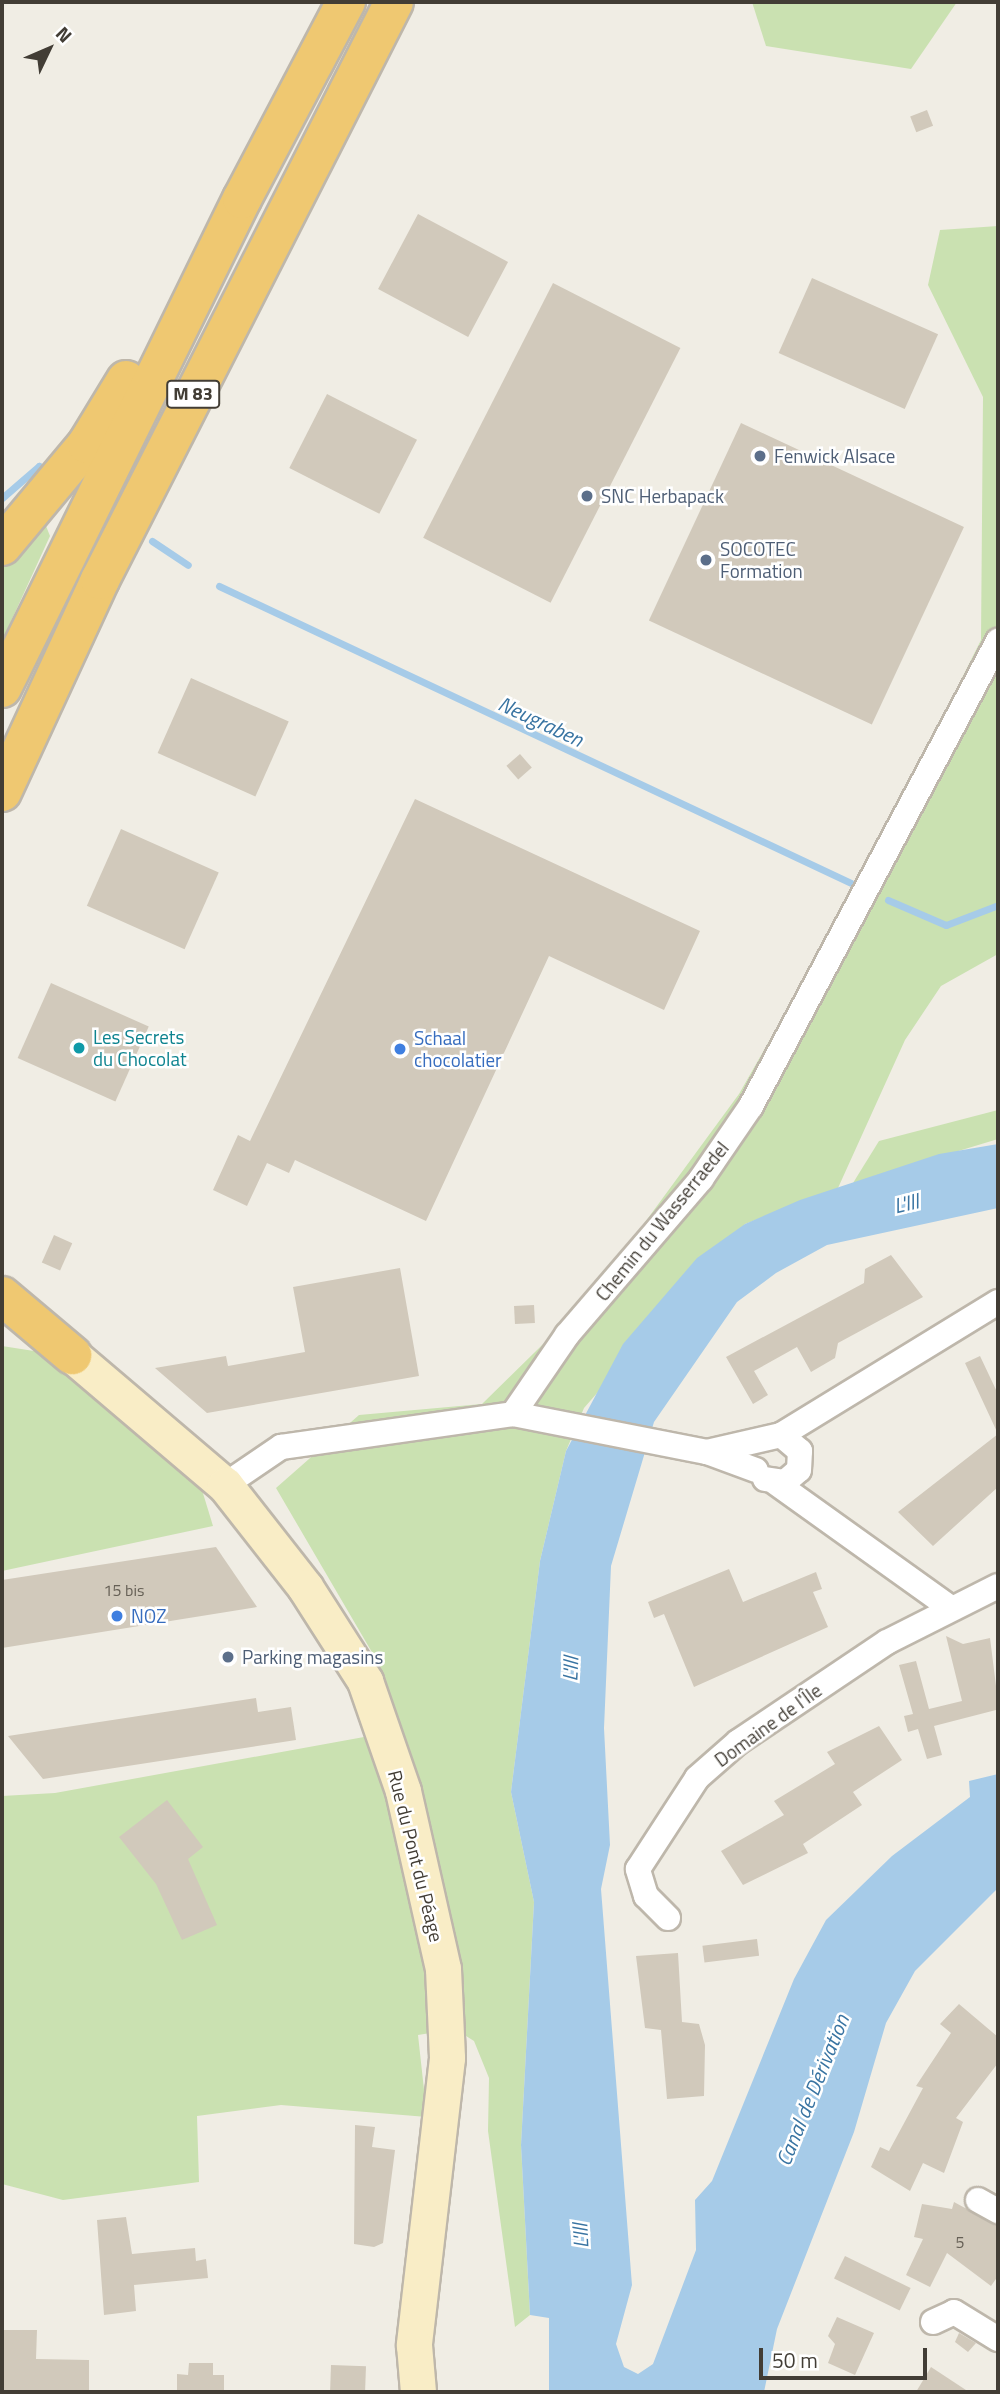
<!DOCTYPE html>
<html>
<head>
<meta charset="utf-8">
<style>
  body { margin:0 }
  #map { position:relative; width:1000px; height:2394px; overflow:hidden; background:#f0ede4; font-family:"Titillium Web",sans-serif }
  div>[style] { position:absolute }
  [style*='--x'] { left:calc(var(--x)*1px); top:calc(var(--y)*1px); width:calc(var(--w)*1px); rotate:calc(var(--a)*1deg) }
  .green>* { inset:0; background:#cae1b1 }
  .water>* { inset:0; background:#a6cbe8 }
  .stream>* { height:7px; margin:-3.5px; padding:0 3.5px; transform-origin:3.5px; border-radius:3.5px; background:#a6cbe8 }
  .building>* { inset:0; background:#d1c9bb; transform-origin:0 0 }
  .roads { filter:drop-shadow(2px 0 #beb7ab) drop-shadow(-2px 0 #beb7ab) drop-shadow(0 2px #beb7ab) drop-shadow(0 -2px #beb7ab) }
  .street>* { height:24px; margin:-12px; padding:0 12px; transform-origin:12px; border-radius:12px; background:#fff }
  .secondary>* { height:35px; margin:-17.5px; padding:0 17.5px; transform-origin:17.5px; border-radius:17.5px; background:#f9edc6 }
  .highway>* { height:38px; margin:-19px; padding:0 19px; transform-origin:19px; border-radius:19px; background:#efc871 }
  .dots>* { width:19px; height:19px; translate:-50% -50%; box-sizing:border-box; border:4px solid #fff; border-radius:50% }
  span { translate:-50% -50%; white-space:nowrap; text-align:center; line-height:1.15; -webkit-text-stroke:5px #fff; paint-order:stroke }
  .number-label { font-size:16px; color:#666056 }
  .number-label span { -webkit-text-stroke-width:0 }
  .shield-label span { padding:2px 5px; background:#fff; border:2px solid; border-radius:5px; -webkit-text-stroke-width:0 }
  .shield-label { font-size:18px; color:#423d35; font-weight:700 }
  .service-label { font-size:19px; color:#4e5e75 }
  .left { translate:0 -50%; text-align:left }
  .culture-label { font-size:19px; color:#0d838f }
  .shop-label { font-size:19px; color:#366cbe }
  .street-label { font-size:19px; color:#423d35 }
  .water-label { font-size:21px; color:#3974a2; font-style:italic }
  .frame { position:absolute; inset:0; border:4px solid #423d35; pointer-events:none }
  .north { position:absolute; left:14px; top:14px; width:70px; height:70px; -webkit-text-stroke:5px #fff; paint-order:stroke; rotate:46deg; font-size:19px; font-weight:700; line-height:28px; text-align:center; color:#423d35 }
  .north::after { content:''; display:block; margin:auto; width:24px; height:32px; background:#423d35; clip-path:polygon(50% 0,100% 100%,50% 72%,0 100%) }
  .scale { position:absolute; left:759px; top:2348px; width:168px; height:32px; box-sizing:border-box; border:4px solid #423d35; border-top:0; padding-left:9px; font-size:21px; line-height:24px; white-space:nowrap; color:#423d35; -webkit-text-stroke:5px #fff; paint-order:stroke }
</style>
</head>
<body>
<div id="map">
  <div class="green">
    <i style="clip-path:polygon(752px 2px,957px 2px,911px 69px,766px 46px)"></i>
    <i style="clip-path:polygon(998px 226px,998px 954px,941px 986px,905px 1040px,838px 1188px,745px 1224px,584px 1408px,566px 1451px,540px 1561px,511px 1792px,534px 1902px,521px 2145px,530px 2315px,515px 2327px,488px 2131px,489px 2078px,474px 2041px,455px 2029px,418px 2035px,427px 2117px,281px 2105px,197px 2116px,199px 2182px,63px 2200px,2px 2184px,2px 1796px,55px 1793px,397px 1731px,373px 1654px,276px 1488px,359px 1415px,482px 1404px,588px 1300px,739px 1094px,861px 879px,981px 640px,983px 397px,928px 285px,940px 230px)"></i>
    <i style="clip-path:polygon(44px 521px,50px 536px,2px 641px,2px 562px)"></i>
    <i style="clip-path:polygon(998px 1110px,998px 1139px,853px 1183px,879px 1141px)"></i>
    <i style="clip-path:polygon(2px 1346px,85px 1359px,191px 1454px,213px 1526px,2px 1571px)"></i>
  </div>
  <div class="water">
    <i style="clip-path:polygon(998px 1144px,998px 1208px,827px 1245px,776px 1273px,737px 1302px,654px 1422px,611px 1566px,604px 1728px,610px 1845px,601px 1889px,632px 2285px,616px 2344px,624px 2367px,638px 2374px,653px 2364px,696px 2250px,695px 2200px,712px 2181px,794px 1979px,826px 1920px,892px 1856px,970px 1797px,969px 1781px,998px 1774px,998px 1888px,915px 1971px,886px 2023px,854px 2132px,777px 2329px,764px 2392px,549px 2392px,549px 2318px,530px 2315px,521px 2145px,534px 1902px,511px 1792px,540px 1561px,566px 1451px,623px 1344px,697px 1258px,745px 1224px,800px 1200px,939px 1154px)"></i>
  </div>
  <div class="stream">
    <i style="--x:2;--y:498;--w:49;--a:-40.9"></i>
    <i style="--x:39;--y:466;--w:10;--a:29"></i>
    <i style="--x:152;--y:541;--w:43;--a:33.7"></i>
    <i style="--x:219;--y:586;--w:698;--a:25.17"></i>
    <i style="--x:888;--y:900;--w:63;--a:23.3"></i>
    <i style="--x:946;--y:925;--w:56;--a:-21"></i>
  </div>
  <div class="building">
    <i style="left:927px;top:110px;width:17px;height:18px;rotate:69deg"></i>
    <i style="left:418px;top:214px;width:102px;height:85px;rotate:28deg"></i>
    <i style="left:812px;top:278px;width:138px;height:82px;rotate:24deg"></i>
    <i style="left:553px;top:283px;width:143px;height:286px;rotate:27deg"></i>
    <i style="left:327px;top:394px;width:101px;height:83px;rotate:27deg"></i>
    <i style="left:741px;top:423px;width:246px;height:218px;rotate:25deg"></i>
    <i style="left:191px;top:678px;width:107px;height:82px;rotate:24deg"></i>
    <i style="left:520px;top:754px;width:18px;height:18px;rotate:49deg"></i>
    <i style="clip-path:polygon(415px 799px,700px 931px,664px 1010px,549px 956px,426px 1221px,295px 1160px,289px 1173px,267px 1163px,247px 1206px,213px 1190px,238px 1135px,250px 1141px)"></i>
    <i style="left:121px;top:829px;width:107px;height:84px;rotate:24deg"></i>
    <i style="left:51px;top:983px;width:107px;height:82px;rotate:24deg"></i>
    <i style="left:54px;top:1235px;width:20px;height:30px;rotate:24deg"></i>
    <i style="clip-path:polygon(891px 1255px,923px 1297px,838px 1343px,835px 1358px,811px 1372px,797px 1347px,754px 1371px,768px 1395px,753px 1404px,726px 1357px,864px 1283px,865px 1269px)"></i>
    <i style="clip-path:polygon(400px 1268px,419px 1376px,207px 1413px,155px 1368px,226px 1356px,228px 1366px,305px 1352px,293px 1287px)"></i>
    <i style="left:534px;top:1305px;width:18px;height:20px;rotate:87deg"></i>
    <i style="clip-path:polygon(980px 1356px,998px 1394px,998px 1487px,933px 1546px,898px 1512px,998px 1434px,965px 1363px)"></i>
    <i style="clip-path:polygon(216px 1547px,257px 1607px,2px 1648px,2px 1580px)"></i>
    <i style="clip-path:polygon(729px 1569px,743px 1602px,816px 1572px,822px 1589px,813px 1592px,828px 1627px,694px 1687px,664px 1614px,654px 1618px,648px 1602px)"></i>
    <i style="clip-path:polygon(946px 1636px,963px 1644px,990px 1638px,998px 1702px,996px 1710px,934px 1726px,942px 1755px,927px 1759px,918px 1729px,908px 1732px,904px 1716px,913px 1714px,899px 1665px,916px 1661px,929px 1709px,962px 1701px)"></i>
    <i style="clip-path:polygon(256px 1698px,258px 1712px,291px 1707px,296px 1740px,43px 1779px,8px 1736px)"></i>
    <i style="clip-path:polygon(879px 1726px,902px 1760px,853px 1792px,862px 1805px,803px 1844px,808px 1853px,743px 1885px,721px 1851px,784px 1815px,774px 1801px,835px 1764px,827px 1752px)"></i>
    <i style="clip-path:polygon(167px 1800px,203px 1847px,188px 1859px,217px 1925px,182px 1940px,156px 1884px,119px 1837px)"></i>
    <i style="left:757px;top:1939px;width:17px;height:55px;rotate:83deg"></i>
    <i style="clip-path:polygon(678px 1953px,682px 2022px,699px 2024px,705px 2045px,704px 2096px,667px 2099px,661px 2030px,645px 2028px,636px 1956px)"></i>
    <i style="clip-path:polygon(959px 2004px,998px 2037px,998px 2063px,956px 2118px,963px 2122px,944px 2173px,923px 2163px,910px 2191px,871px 2167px,880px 2147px,889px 2151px,923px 2088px,916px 2086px,951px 2033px,940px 2024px)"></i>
    <i style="clip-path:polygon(355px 2125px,375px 2127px,372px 2147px,395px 2150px,383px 2243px,374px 2247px,354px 2244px)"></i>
    <i style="clip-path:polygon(954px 2202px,998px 2226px,998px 2276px,991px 2286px,947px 2253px,930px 2287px,906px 2275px,923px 2239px,914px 2237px,922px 2204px,952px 2209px)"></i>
    <i style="clip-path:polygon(126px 2217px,132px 2254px,195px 2248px,196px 2261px,206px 2259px,208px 2278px,134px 2285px,136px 2311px,104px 2315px,97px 2220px)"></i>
    <i style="left:845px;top:2256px;width:73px;height:25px;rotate:26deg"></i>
    <i style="clip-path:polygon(837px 2317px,874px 2333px,855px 2375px,828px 2363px,835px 2344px,828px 2336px)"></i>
    <i style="clip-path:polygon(2px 2330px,37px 2330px,36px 2359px,89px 2360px,89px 2392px,2px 2392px)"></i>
    <i style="clip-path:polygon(959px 2333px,976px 2343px,968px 2352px,955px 2342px)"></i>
    <i style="clip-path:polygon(189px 2363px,213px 2363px,213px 2375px,224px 2375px,224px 2392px,177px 2392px,177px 2374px,188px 2375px)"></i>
    <i style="left:331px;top:2365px;width:35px;height:27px;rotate:2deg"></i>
    <i style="clip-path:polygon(931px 2367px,969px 2392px,916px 2392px)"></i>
  </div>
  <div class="roads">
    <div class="street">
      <i style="--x:513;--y:1414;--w:96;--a:-55.6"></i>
      <i style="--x:567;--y:1335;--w:206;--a:-49.3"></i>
      <i style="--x:701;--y:1179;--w:88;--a:-55.6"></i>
      <i style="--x:751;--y:1106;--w:527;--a:-62.02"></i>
      <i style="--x:707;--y:1452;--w:76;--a:-12.9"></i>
      <i style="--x:781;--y:1435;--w:255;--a:-31.5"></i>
      <i style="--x:765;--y:1479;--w:20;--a:9"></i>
      <i style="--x:785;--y:1482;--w:18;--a:-41"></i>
      <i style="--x:799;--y:1470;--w:19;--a:-87"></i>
      <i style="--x:800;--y:1451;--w:25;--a:-140"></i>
      <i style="--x:776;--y:1483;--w:211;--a:35.6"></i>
      <i style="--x:225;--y:1485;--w:68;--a:-34.2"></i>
      <i style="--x:281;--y:1447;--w:234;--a:-8.1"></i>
      <i style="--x:513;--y:1414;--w:198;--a:11.1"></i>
      <i style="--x:707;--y:1452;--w:52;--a:20.2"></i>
      <i style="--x:668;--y:1918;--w:31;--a:-135"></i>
      <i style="--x:646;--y:1896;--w:28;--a:-107"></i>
      <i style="--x:638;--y:1869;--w:108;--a:-57"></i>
      <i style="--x:697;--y:1778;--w:55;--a:-41.3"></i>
      <i style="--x:738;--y:1742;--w:179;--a:-33.9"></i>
      <i style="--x:887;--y:1642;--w:124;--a:-26.8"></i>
      <i style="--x:978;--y:2200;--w:23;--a:29"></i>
      <i style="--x:933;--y:2322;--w:23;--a:-25"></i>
      <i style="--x:954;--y:2312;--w:52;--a:31.5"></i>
    </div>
    <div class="secondary">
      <i style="--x:72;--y:1355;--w:201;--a:40.4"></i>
      <i style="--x:225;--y:1485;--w:130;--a:51.9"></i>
      <i style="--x:305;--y:1587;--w:112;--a:57.4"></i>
      <i style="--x:365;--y:1681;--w:116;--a:70.9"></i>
      <i style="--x:403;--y:1791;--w:182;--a:77.3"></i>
      <i style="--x:443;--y:1969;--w:89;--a:87.4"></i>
      <i style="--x:447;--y:2058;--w:289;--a:96.6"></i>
      <i style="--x:414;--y:2345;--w:47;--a:85.1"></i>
    </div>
    <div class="highway">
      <i style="--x:2;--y:546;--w:133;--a:-50.2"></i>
      <i style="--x:87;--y:444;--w:75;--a:-58.6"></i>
      <i style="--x:2;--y:688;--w:545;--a:-63.86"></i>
      <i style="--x:242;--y:199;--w:223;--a:-62.2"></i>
      <i style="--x:2;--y:792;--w:234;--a:-65.2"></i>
      <i style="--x:100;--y:580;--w:648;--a:-63.04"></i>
      <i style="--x:2;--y:1296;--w:92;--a:40.1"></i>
    </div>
  </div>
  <div class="dots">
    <i style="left:760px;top:456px;background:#5c6f8a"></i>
    <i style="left:587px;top:496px;background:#5c6f8a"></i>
    <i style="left:706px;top:560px;background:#5c6f8a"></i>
    <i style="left:79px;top:1048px;background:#0f9aa8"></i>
    <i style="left:400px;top:1049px;background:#3f7fe0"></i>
    <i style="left:117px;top:1616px;background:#3f7fe0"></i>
    <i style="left:228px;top:1657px;background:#5c6f8a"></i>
  </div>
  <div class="number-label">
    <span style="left:124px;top:1590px">15 bis</span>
    <span style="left:960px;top:2242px">5</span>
  </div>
  <div class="shield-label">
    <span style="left:193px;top:394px">M 83</span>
  </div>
  <div class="service-label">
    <span class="left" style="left:774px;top:456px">Fenwick Alsace</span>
    <span class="left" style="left:601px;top:496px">SNC Herbapack</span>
    <span class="left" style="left:720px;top:560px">SOCOTEC<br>Formation</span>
    <span class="left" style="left:242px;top:1657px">Parking magasins</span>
  </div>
  <div class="culture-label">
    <span class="left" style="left:93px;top:1048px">Les Secrets<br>du Chocolat</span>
  </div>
  <div class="shop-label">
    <span class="left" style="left:414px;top:1049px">Schaal<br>chocolatier</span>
    <span class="left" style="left:131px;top:1616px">NOZ</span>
  </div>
  <div class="street-label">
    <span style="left:662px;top:1221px;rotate:-51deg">Chemin du Wasserraedel</span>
    <span style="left:768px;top:1725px;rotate:-36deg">Domaine de l'Île</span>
    <span style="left:416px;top:1856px;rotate:76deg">Rue du Pont du Péage</span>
  </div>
  <div class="water-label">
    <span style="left:541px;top:721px;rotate:25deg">Neugraben</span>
    <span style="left:906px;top:1203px;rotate:-13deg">L'Ill</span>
    <span style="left:570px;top:1669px;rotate:-87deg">L'Ill</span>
    <span style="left:812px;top:2090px;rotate:-68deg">Canal de Dérivation</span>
    <span style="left:580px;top:2236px;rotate:-93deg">L'Ill</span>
  </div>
  <div class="frame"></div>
  <div class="north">N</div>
  <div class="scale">50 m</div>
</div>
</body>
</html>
